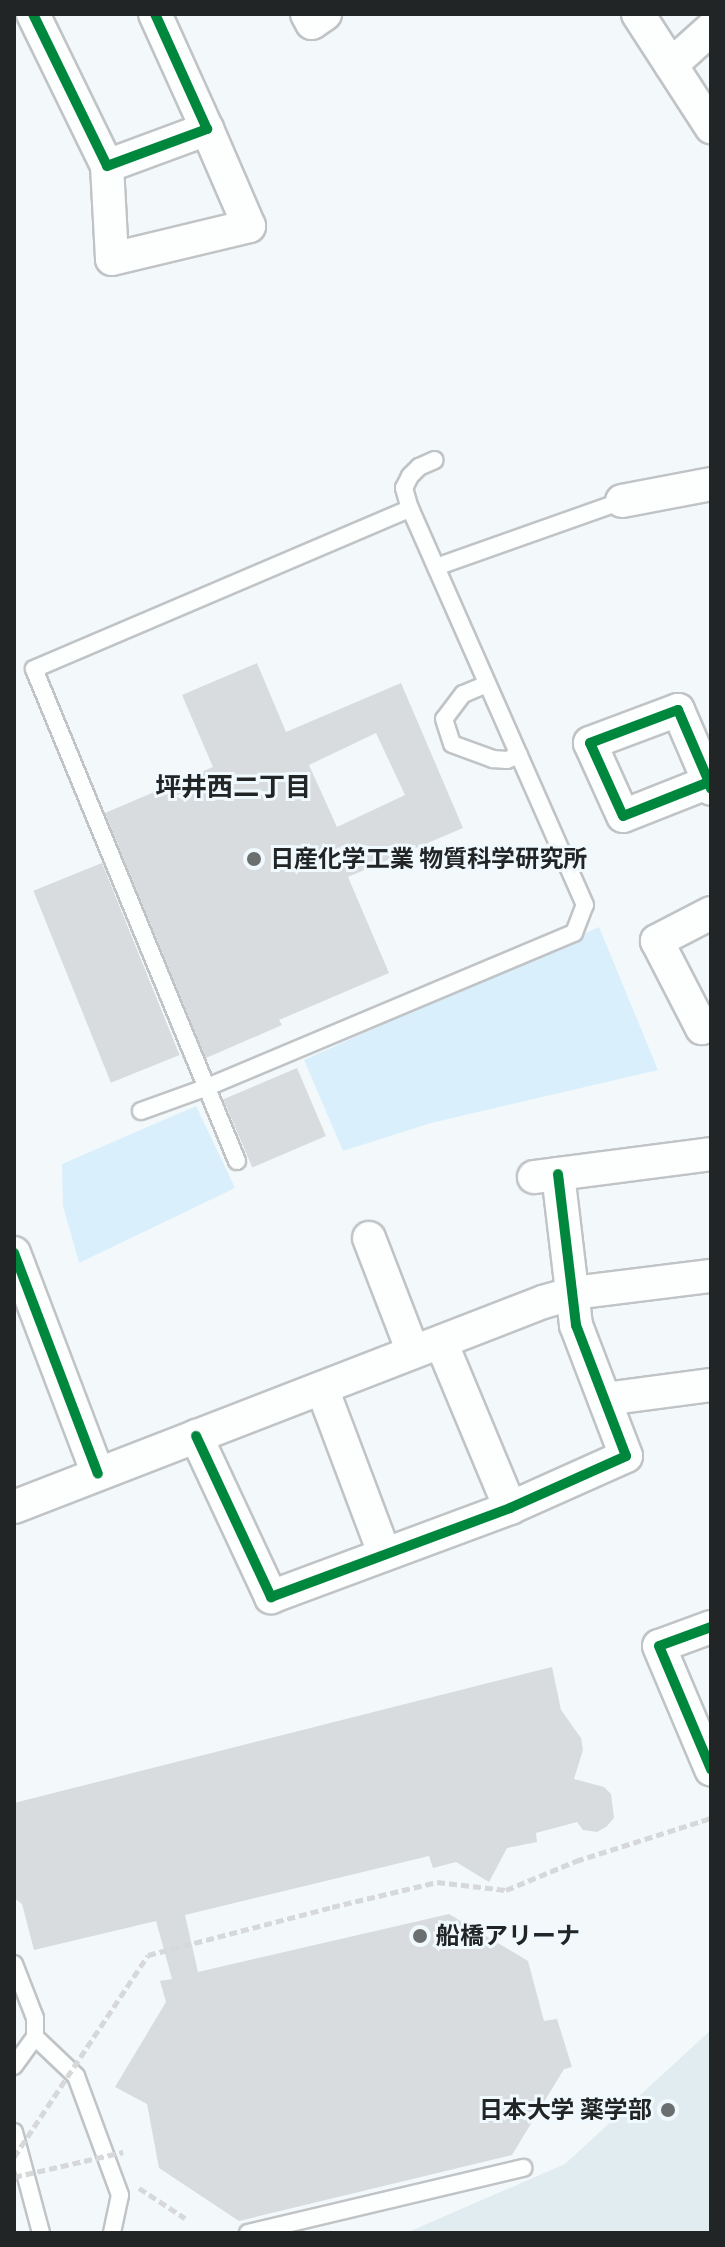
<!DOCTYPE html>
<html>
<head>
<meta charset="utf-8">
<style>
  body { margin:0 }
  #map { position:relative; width:725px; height:2247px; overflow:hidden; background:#f3f8fa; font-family:"Titillium Web","Noto Sans JP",sans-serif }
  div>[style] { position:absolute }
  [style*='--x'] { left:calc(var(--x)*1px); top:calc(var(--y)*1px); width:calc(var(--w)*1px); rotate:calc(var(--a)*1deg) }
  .built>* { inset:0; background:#e1ecf1 }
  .green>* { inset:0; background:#d9f0fc }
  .building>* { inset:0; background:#d8dcde; transform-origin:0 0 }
  .path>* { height:5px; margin-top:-2.5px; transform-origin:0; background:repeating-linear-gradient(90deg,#d6d8d9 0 8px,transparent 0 12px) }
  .roads { filter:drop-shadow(2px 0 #c0c4c6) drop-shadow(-2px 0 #c0c4c6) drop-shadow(0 2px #c0c4c6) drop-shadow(0 -2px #c0c4c6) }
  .lane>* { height:16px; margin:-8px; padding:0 8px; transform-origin:8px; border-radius:8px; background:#fdfefe }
  .street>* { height:32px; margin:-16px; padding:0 16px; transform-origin:16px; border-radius:16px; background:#fdfefe }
  .path-bridge>* { height:5px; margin-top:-2.5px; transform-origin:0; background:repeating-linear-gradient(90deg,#d6d8d9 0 8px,transparent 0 12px) }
  .cycleway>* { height:10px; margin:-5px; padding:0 5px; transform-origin:5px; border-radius:5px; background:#00873e }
  .dots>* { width:22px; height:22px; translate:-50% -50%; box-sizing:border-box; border:4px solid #f0f9fd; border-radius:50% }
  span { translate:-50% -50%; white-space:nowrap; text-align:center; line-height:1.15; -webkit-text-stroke:6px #f0f9fd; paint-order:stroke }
  .poi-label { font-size:24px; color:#222526; font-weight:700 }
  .left { translate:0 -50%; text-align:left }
  .right { translate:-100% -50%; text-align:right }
  .neighbourhood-label { font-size:26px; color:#222526; font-weight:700 }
  .frame { position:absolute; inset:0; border:16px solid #222526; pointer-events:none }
</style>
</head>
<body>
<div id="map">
  <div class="built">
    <i style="clip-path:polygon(711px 2030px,711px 2233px,406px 2233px,565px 2164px)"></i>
  </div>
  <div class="green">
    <i style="clip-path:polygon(599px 927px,658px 1070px,431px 1123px,343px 1151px,304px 1060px)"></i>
    <i style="clip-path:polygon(196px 1106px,235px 1188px,79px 1263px,63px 1206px,62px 1164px)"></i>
  </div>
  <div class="building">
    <i style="clip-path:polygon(evenodd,257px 663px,286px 732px,401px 683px,463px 828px,348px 877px,389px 973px,279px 1020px,282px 1025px,206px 1058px,105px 813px,213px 767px,182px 695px,257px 663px,376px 733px,405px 795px,337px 827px,309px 765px,376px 733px)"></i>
    <i style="left:102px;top:863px;width:207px;height:74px;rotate:68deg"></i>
    <i style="left:297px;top:1068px;width:74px;height:80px;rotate:67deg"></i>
    <i style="clip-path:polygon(552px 1667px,561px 1710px,581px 1738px,583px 1750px,574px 1779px,604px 1787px,611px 1794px,614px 1818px,606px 1827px,597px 1832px,583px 1830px,577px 1822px,536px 1833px,537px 1842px,507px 1848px,489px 1882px,456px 1862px,433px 1868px,429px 1856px,185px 1915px,198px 1972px,449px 1914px,528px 1961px,544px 2021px,557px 2019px,572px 2067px,564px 2069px,512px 2155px,239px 2221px,159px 2168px,147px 2104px,115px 2087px,166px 2002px,160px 1981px,172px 1979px,156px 1921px,34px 1950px,22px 1904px,14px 1898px,14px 1803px)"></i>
  </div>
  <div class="path">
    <i style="--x:332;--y:1907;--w:108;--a:-13.4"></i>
    <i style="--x:437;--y:1882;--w:69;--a:6.6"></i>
    <i style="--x:506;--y:1890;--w:76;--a:-22.5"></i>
    <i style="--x:576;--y:1861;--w:142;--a:-17.7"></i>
    <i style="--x:139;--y:2188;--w:55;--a:33.1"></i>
  </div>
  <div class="roads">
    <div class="lane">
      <i style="--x:436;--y:567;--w:197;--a:-19.5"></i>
      <i style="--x:487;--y:684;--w:26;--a:157"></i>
      <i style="--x:463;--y:694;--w:31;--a:127"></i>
      <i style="--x:444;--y:719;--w:26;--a:72"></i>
      <i style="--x:452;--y:744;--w:44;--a:20.1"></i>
      <i style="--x:493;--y:759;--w:14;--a:4"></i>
      <i style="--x:507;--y:760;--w:13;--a:-23"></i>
      <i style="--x:141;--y:1111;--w:68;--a:-19.8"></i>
      <i style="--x:205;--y:1088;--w:400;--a:-22.8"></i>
      <i style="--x:574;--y:933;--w:30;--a:-69"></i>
      <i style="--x:585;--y:905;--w:433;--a:-113.8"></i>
      <i style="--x:410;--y:509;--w:22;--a:-106"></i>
      <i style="--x:404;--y:488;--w:13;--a:-63"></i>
      <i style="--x:410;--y:476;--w:13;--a:-45"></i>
      <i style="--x:419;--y:467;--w:17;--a:-24"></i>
      <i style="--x:237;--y:1161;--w:532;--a:-112.42"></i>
      <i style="--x:34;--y:669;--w:409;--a:-23.1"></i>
      <i style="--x:14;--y:1964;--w:58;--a:68.7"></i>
      <i style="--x:35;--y:2018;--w:19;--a:90"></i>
      <i style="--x:35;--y:2037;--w:36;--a:126"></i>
      <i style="--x:35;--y:2037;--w:57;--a:43.6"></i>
      <i style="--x:76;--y:2076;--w:127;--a:69.7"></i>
      <i style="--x:120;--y:2195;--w:39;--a:102"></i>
      <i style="--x:14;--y:2132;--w:105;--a:75"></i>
      <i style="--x:248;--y:2233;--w:283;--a:-13.3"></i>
    </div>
    <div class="street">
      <i style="--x:33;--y:14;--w:169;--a:64"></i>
      <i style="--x:107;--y:166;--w:107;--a:-20.3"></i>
      <i style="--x:207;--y:129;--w:126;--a:-114.3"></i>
      <i style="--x:307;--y:14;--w:10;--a:61"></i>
      <i style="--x:312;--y:23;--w:16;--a:-35"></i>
      <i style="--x:638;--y:14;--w:135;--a:57.1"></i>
      <i style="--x:671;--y:65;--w:54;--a:-42"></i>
      <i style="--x:107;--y:166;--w:93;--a:86.9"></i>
      <i style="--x:112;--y:259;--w:141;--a:-13.5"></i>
      <i style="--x:249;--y:226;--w:106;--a:-113.4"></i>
      <i style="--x:622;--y:501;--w:91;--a:-10.8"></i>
      <i style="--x:709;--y:782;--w:92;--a:158.4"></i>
      <i style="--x:623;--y:816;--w:80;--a:-114.3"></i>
      <i style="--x:590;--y:743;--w:94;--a:-20.6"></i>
      <i style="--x:678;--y:710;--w:78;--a:66.7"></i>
      <i style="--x:709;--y:782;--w:7;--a:74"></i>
      <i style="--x:711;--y:913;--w:61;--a:152.6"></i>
      <i style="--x:657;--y:941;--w:98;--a:62.7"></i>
      <i style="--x:702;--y:1028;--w:10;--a:-29"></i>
      <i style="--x:534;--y:1177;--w:178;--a:-7.4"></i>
      <i style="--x:369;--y:1238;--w:122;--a:68.9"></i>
      <i style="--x:14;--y:1253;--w:236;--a:69.2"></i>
      <i style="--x:441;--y:1342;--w:180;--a:67.4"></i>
      <i style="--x:322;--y:1388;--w:176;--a:69.4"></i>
      <i style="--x:605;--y:1399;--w:107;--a:-7.5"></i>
      <i style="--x:196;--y:1436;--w:178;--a:65"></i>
      <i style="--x:271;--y:1597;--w:255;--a:-20.4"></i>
      <i style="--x:510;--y:1508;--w:127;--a:-24.1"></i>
      <i style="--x:626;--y:1456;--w:140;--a:-110.9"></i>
      <i style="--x:576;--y:1325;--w:152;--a:-96.8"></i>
      <i style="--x:14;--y:1507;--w:567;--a:-21.18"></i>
      <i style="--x:543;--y:1302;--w:32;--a:-16"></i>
      <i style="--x:574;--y:1293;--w:138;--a:-7.1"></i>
      <i style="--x:711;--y:1627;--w:55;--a:159.9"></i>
      <i style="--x:659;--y:1646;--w:134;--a:67.1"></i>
    </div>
  </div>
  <div class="path-bridge">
    <i style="--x:14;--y:2157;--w:242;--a:-56.4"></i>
    <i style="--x:148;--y:1955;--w:190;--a:-14.6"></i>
    <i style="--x:14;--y:2177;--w:112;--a:-12.9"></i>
  </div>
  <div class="cycleway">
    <i style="--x:33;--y:14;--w:169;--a:64"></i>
    <i style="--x:107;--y:166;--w:107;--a:-20.3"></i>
    <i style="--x:207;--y:129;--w:126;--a:-114.3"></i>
    <i style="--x:709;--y:782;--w:92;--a:158.4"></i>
    <i style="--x:623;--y:816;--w:80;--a:-114.3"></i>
    <i style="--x:590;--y:743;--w:94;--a:-20.6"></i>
    <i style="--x:678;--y:710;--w:78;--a:66.7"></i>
    <i style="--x:709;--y:782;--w:7;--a:74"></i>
    <i style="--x:14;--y:1253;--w:236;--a:69.2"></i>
    <i style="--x:196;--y:1436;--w:178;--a:65"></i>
    <i style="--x:271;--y:1597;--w:255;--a:-20.4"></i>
    <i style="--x:510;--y:1508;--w:127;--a:-24.1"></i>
    <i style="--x:626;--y:1456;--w:140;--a:-110.9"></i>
    <i style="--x:576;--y:1325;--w:152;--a:-96.8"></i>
    <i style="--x:711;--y:1627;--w:55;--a:159.9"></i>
    <i style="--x:659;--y:1646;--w:134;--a:67.1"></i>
  </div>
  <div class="dots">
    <i style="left:254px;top:859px;background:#6b6f70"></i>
    <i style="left:420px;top:1936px;background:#6b6f70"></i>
    <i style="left:668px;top:2110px;background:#6b6f70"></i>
  </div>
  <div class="poi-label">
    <span class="left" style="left:270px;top:859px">日産化学工業 物質科学研究所</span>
    <span class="left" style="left:436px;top:1936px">船橋アリーナ</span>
    <span class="right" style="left:652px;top:2110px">日本大学 薬学部</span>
  </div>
  <div class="neighbourhood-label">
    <span style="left:233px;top:787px">坪井西二丁目</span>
  </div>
  <div class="frame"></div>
</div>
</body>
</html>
